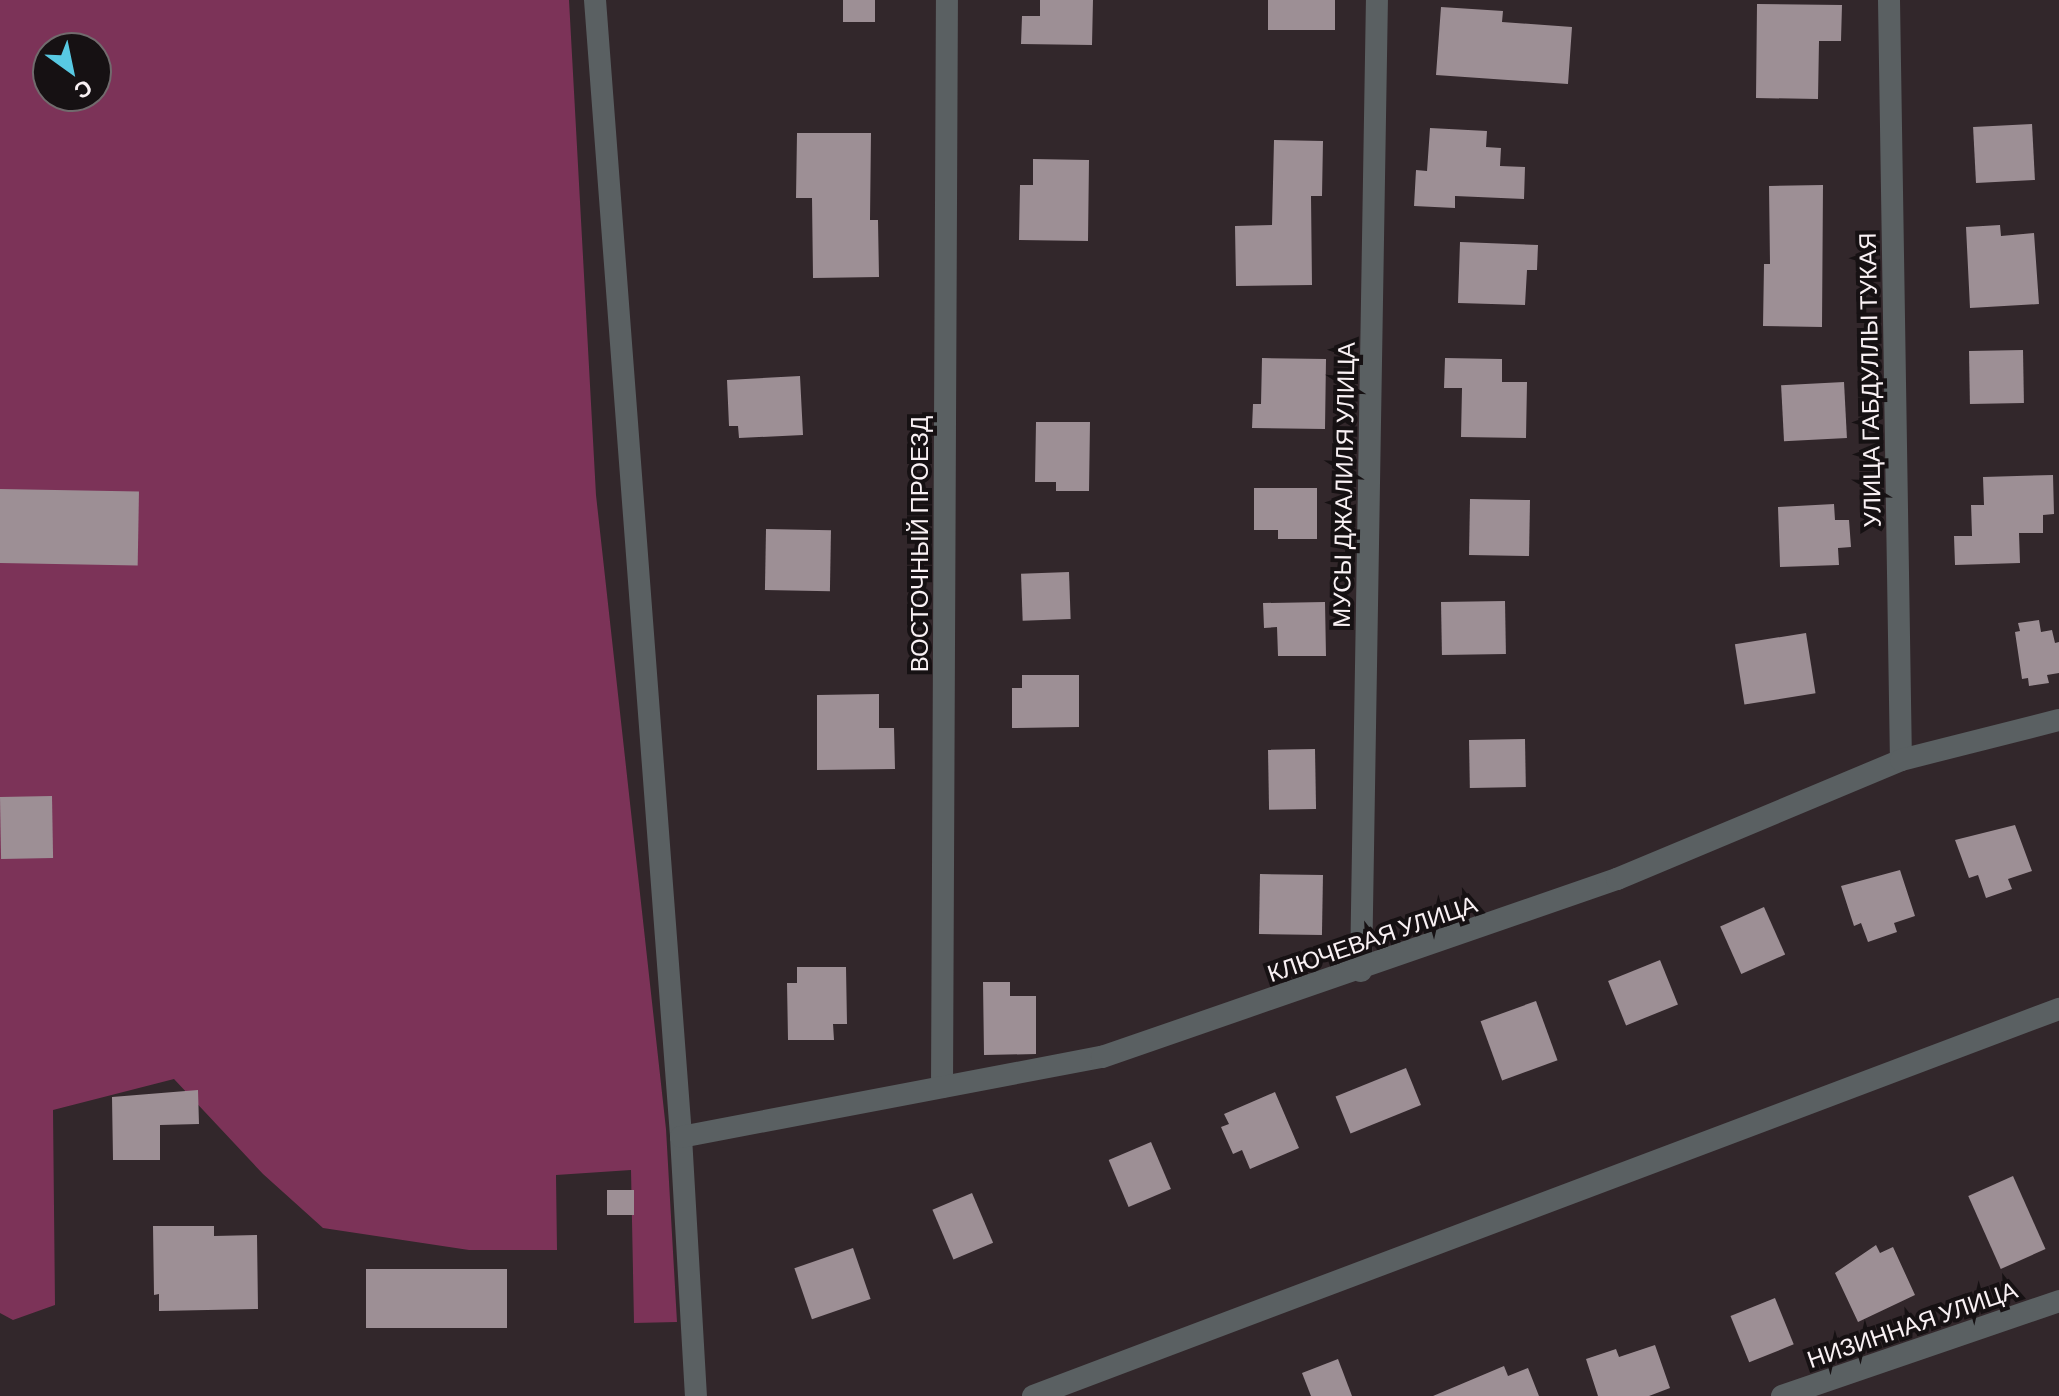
<!DOCTYPE html>
<html>
<head>
<meta charset="utf-8">
<style>
  body { margin:0 }
  #map { position:relative; width:2059px; height:1396px; overflow:hidden; background:#32272b; font-family:Barlow,sans-serif }
  div>[style] { position:absolute }
  [style*='--x'] { left:calc(var(--x)*1px); top:calc(var(--y)*1px); width:calc(var(--w)*1px); rotate:calc(var(--a)*1deg) }
  .forest>* { inset:0; background:#7c3358 }
  .building>* { inset:0; background:#9d8f95; transform-origin:0 0 }
  .minor>* { height:22px; margin:-11px; padding:0 11px; transform-origin:11px; border-radius:11px; background:#5a6062 }
  span { translate:-50% -50%; white-space:nowrap; text-align:center; line-height:1.15; -webkit-text-stroke:8px #161113; paint-order:stroke }
  .street-label { font-size:24px; color:#f9f1f4 }
  .north { position:absolute; left:32px; top:32px; width:80px; height:80px; box-sizing:border-box; background:#161113; border:2px solid #716b6d; border-radius:50%; rotate:147deg; font-size:22px; font-weight:700; line-height:32px; text-align:center; color:#f9f1f4 }
  .north::after { content:''; display:block; margin:auto; width:28px; height:36px; background:#58c9e3; clip-path:polygon(50% 0,100% 100%,50% 72%,0 100%) }
</style>
</head>
<body>
<div id="map">
  <div class="forest">
    <i style="clip-path:polygon(evenodd,0 0,569px 0,596px 495px,666px 1129px,677px 1322px,634px 1323px,631px 1170px,556px 1175px,557px 1250px,469px 1250px,323px 1228px,263px 1174px,174px 1079px,53px 1110px,55px 1305px,13px 1320px,0 1313px,0 0,48px 48px,96px 48px,96px 96px,48px 96px,48px 48px)"></i>
  </div>
  <div class="building">
    <i style="left:843px;top:0;width:32px;height:22px"></i>
    <i style="clip-path:polygon(1040px 0,1093px 0,1092px 45px,1021px 44px,1022px 16px,1040px 16px)"></i>
    <i style="left:1268px;top:0;width:67px;height:30px"></i>
    <i style="clip-path:polygon(1757px 4px,1842px 5px,1841px 41px,1819px 41px,1818px 99px,1756px 98px)"></i>
    <i style="clip-path:polygon(1441px 7px,1503px 11px,1502px 22px,1572px 27px,1568px 84px,1436px 75px)"></i>
    <i style="left:2032px;top:124px;width:56px;height:59px;rotate:87deg"></i>
    <i style="clip-path:polygon(1430px 128px,1487px 131px,1486px 147px,1501px 148px,1500px 166px,1525px 167px,1524px 199px,1455px 196px,1455px 208px,1414px 206px,1416px 170px,1427px 171px)"></i>
    <i style="clip-path:polygon(797px 133px,871px 133px,870px 220px,878px 220px,879px 277px,813px 278px,812px 198px,796px 198px)"></i>
    <i style="clip-path:polygon(1274px 140px,1323px 141px,1322px 196px,1311px 196px,1312px 285px,1236px 286px,1235px 226px,1272px 225px)"></i>
    <i style="clip-path:polygon(1033px 159px,1089px 160px,1088px 241px,1019px 240px,1020px 185px,1033px 185px)"></i>
    <i style="clip-path:polygon(1823px 185px,1822px 327px,1763px 326px,1764px 264px,1770px 264px,1769px 186px)"></i>
    <i style="clip-path:polygon(2000px 225px,2001px 236px,2034px 233px,2039px 304px,1970px 308px,1966px 227px)"></i>
    <i style="clip-path:polygon(1460px 242px,1538px 245px,1537px 270px,1527px 270px,1525px 305px,1458px 303px)"></i>
    <i style="left:2023px;top:350px;width:53px;height:54px;rotate:89deg"></i>
    <i style="clip-path:polygon(1262px 358px,1326px 359px,1325px 429px,1252px 428px,1253px 404px,1261px 404px)"></i>
    <i style="clip-path:polygon(1445px 358px,1502px 359px,1502px 382px,1527px 382px,1526px 438px,1461px 437px,1462px 388px,1444px 388px)"></i>
    <i style="clip-path:polygon(800px 376px,803px 435px,739px 438px,738px 426px,729px 426px,727px 380px)"></i>
    <i style="left:1844px;top:382px;width:56px;height:63px;rotate:87deg"></i>
    <i style="clip-path:polygon(1036px 422px,1090px 422px,1089px 491px,1056px 491px,1056px 482px,1035px 482px)"></i>
    <i style="clip-path:polygon(2053px 475px,2054px 514px,2043px 515px,2043px 533px,2019px 533px,2020px 563px,1955px 565px,1954px 536px,1972px 536px,1971px 505px,1984px 505px,1983px 477px)"></i>
    <i style="clip-path:polygon(1254px 488px,1317px 488px,1317px 539px,1278px 539px,1278px 530px,1254px 530px)"></i>
    <i style="left:0;top:489px;width:139px;height:74px;rotate:1deg"></i>
    <i style="left:1470px;top:499px;width:60px;height:56px;rotate:1deg"></i>
    <i style="clip-path:polygon(1834px 504px,1835px 520px,1849px 520px,1851px 547px,1838px 548px,1839px 565px,1780px 567px,1778px 507px)"></i>
    <i style="left:766px;top:529px;width:65px;height:61px;rotate:1deg"></i>
    <i style="left:1069px;top:572px;width:47px;height:48px;rotate:88deg"></i>
    <i style="left:1505px;top:601px;width:53px;height:64px;rotate:89deg"></i>
    <i style="clip-path:polygon(1325px 602px,1326px 656px,1278px 656px,1277px 627px,1264px 628px,1263px 603px)"></i>
    <i style="clip-path:polygon(2039px 620px,2041px 632px,2052px 630px,2055px 643px,2059px 642px,2059px 673px,2047px 675px,2049px 683px,2029px 686px,2028px 678px,2022px 679px,2015px 632px,2020px 631px,2018px 623px)"></i>
    <i style="left:1806px;top:633px;width:61px;height:72px;rotate:81deg"></i>
    <i style="clip-path:polygon(1022px 675px,1079px 675px,1079px 727px,1012px 728px,1012px 688px,1022px 688px)"></i>
    <i style="clip-path:polygon(879px 694px,879px 728px,894px 728px,895px 769px,817px 770px,817px 695px)"></i>
    <i style="left:1525px;top:739px;width:48px;height:56px;rotate:89deg"></i>
    <i style="left:1315px;top:749px;width:60px;height:47px;rotate:89deg"></i>
    <i style="left:52px;top:796px;width:62px;height:52px;rotate:89deg"></i>
    <i style="clip-path:polygon(2015px 825px,2032px 871px,2008px 879px,2012px 889px,1986px 898px,1978px 875px,1969px 878px,1955px 840px)"></i>
    <i style="clip-path:polygon(1900px 870px,1915px 916px,1894px 923px,1897px 932px,1868px 942px,1861px 923px,1854px 926px,1841px 886px)"></i>
    <i style="left:1260px;top:874px;width:63px;height:60px;rotate:1deg"></i>
    <i style="left:1764px;top:907px;width:52px;height:48px;rotate:66deg"></i>
    <i style="left:1660px;top:960px;width:48px;height:56px;rotate:68deg"></i>
    <i style="clip-path:polygon(797px 967px,846px 967px,847px 1024px,833px 1024px,834px 1040px,788px 1040px,787px 983px,797px 983px)"></i>
    <i style="clip-path:polygon(983px 982px,1010px 982px,1010px 996px,1036px 996px,1036px 1054px,984px 1055px)"></i>
    <i style="left:1536px;top:1001px;width:63px;height:59px;rotate:70deg"></i>
    <i style="left:1406px;top:1068px;width:40px;height:76px;rotate:68deg"></i>
    <i style="clip-path:polygon(198px 1090px,199px 1124px,160px 1125px,160px 1160px,113px 1160px,112px 1097px)"></i>
    <i style="clip-path:polygon(1275px 1092px,1299px 1148px,1250px 1169px,1242px 1150px,1233px 1154px,1221px 1127px,1229px 1124px,1224px 1114px)"></i>
    <i style="left:1151px;top:1142px;width:51px;height:46px;rotate:67deg"></i>
    <i style="left:2013px;top:1176px;width:80px;height:49px;rotate:66deg"></i>
    <i style="left:607px;top:1190px;width:27px;height:25px"></i>
    <i style="left:972px;top:1193px;width:54px;height:43px;rotate:67deg"></i>
    <i style="clip-path:polygon(153px 1226px,214px 1226px,214px 1236px,257px 1235px,258px 1309px,159px 1311px,159px 1294px,154px 1295px)"></i>
    <i style="clip-path:polygon(1876px 1245px,1880px 1253px,1893px 1247px,1915px 1295px,1858px 1322px,1835px 1273px)"></i>
    <i style="left:853px;top:1248px;width:54px;height:62px;rotate:71deg"></i>
    <i style="left:366px;top:1269px;width:141px;height:59px"></i>
    <i style="left:1775px;top:1298px;width:50px;height:48px;rotate:68deg"></i>
    <i style="clip-path:polygon(1655px 1345px,1670px 1388px,1649px 1396px,1598px 1396px,1586px 1359px,1616px 1349px,1619px 1357px)"></i>
    <i style="clip-path:polygon(1338px 1359px,1352px 1396px,1311px 1396px,1302px 1373px)"></i>
    <i style="clip-path:polygon(1504px 1366px,1508px 1376px,1528px 1368px,1539px 1396px,1433px 1396px)"></i>
  </div>
  <div class="minor">
    <i style="--x:595;--y:0;--w:1140;--a:85.67"></i>
    <i style="--x:681;--y:1137;--w:259;--a:86.7"></i>
    <i style="--x:1889;--y:0;--w:760;--a:89.1"></i>
    <i style="--x:1361;--y:971;--w:971;--a:-89.06"></i>
    <i style="--x:942;--y:1087;--w:1087;--a:-89.74"></i>
    <i style="--x:681;--y:1137;--w:429;--a:-10.8"></i>
    <i style="--x:1102;--y:1057;--w:545;--a:-19.07"></i>
    <i style="--x:1617;--y:879;--w:308;--a:-22.7"></i>
    <i style="--x:1901;--y:760;--w:163;--a:-14.2"></i>
    <i style="--x:1033;--y:1396;--w:1097;--a:-20.67"></i>
    <i style="--x:1782;--y:1396;--w:293;--a:-18.9"></i>
  </div>
  <div class="street-label">
    <span style="left:1869px;top:380px;rotate:-91deg">УЛИЦА ГАБДУЛЛЫ ТУКАЯ</span>
    <span style="left:1343px;top:485px;rotate:-89deg">МУСЫ ДЖАЛИЛЯ УЛИЦА</span>
    <span style="left:919px;top:544px;rotate:-90deg">ВОСТОЧНЫЙ ПРОЕЗД</span>
    <span style="left:1372px;top:938px;rotate:-19deg">КЛЮЧЕВАЯ УЛИЦА</span>
    <span style="left:1912px;top:1324px;rotate:-19deg">НИЗИННАЯ УЛИЦА</span>
  </div>
  <div class="north">С</div>
</div>
</body>
</html>
